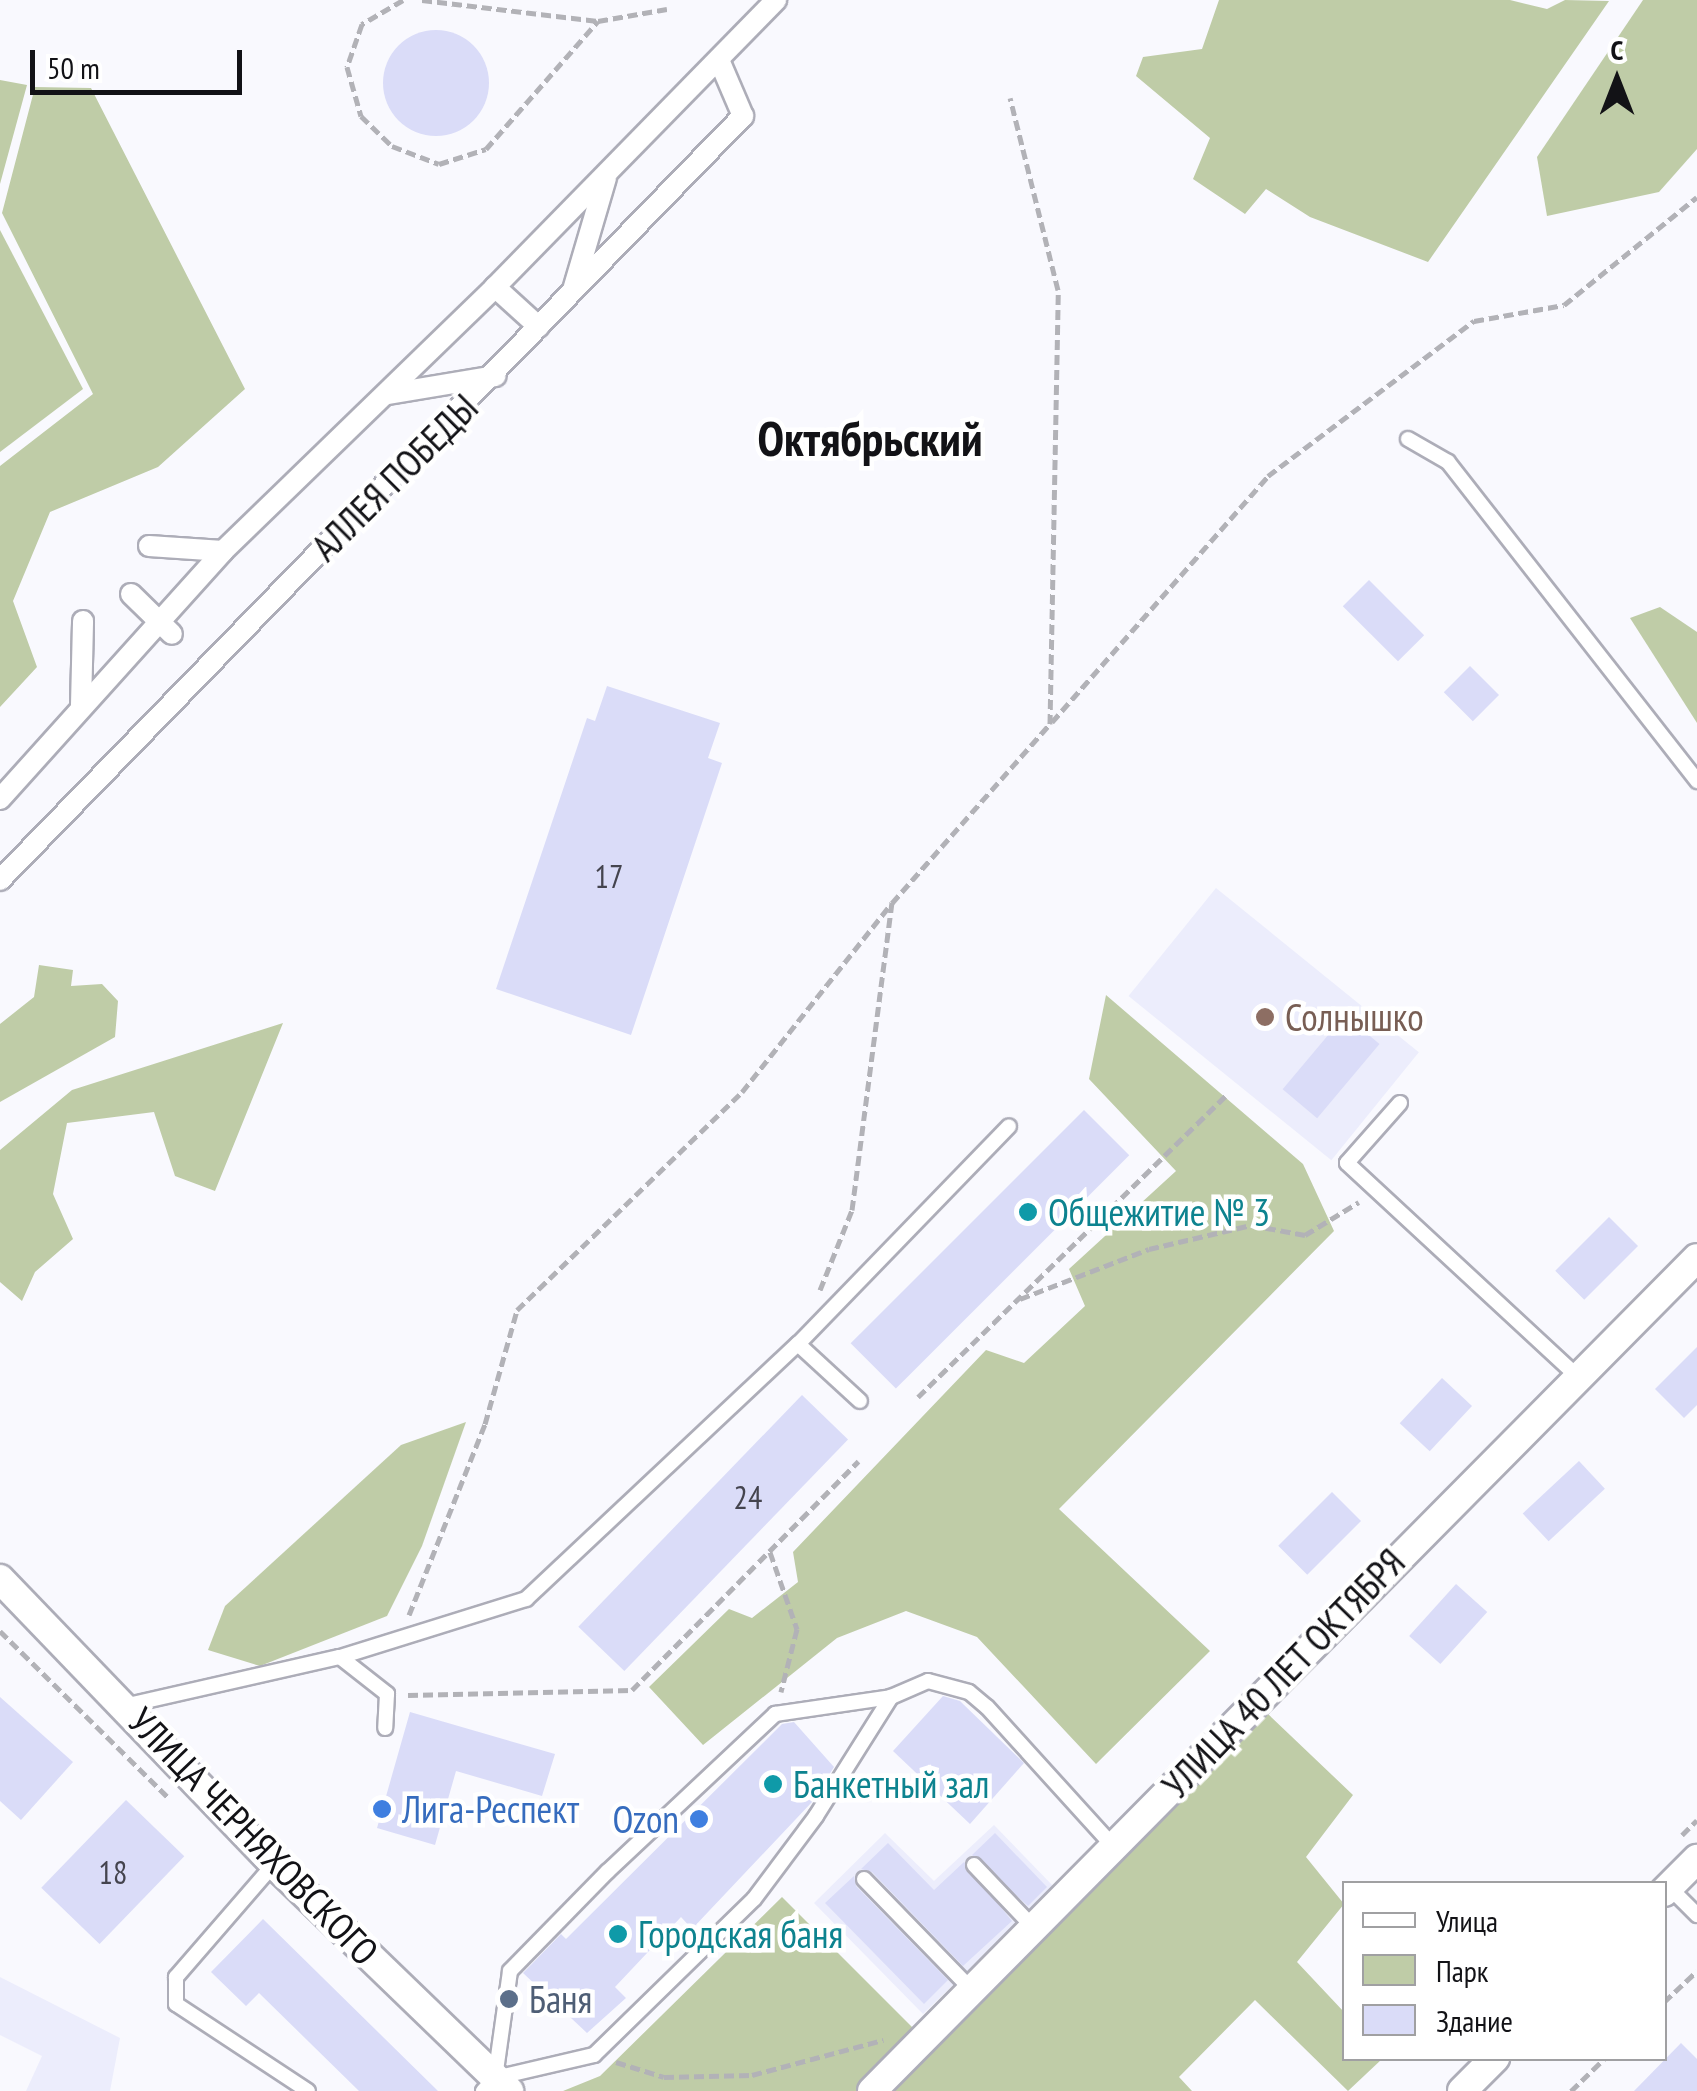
<!DOCTYPE html>
<html>
<head>
<meta charset="utf-8">
<style>
  body { margin:0 }
  #map { position:relative; width:1697px; height:2091px; overflow:hidden; background:#f9f9fe; font-family:"PT Sans Narrow",sans-serif }
  div>[style] { position:absolute }
  [style*='--x'] { left:calc(var(--x)*1px); top:calc(var(--y)*1px); width:calc(var(--w)*1px); rotate:calc(var(--a)*1deg) }
  .built>* { inset:0; background:#ecedfc; transform-origin:0 0 }
  .green>* { inset:0; background:#bfcca7 }
  .building>* { inset:0; background:#dadcf8; transform-origin:0 0 }
  .round { border-radius:50% }
  .path>* { height:5px; margin-top:-2.5px; transform-origin:0; background:repeating-linear-gradient(90deg,#b2b2b7 0 10px,transparent 0 15px) }
  .roads { filter:drop-shadow(2px 0 #adadb8) drop-shadow(-2px 0 #adadb8) drop-shadow(0 2px #adadb8) drop-shadow(0 -2px #adadb8) }
  .service>* { height:14px; margin:-7px; padding:0 7px; transform-origin:7px; border-radius:7px; background:#fff }
  .pedestrian>* { height:20px; margin:-10px; padding:0 10px; transform-origin:10px; border-radius:10px; background:#fff }
  .minor>* { height:28px; margin:-14px; padding:0 14px; transform-origin:14px; border-radius:14px; background:#fff }
  .dots>* { width:28px; height:28px; translate:-50% -50%; box-sizing:border-box; border:5px solid #fff; border-radius:50% }
  span { translate:-50% -50%; white-space:nowrap; text-align:center; line-height:1.15; -webkit-text-stroke:9px #fff; paint-order:stroke }
  .number-label { font-size:32px; color:#44444e }
  .number-label span { -webkit-text-stroke-width:0 }
  .street-label { font-size:38px; color:#121216 }
  .education-label { font-size:38px; color:#785e54 }
  .left { translate:0 -50%; text-align:left }
  .culture-label { font-size:38px; color:#0d838f }
  .shop-label { font-size:38px; color:#366cbe }
  .right { translate:-100% -50%; text-align:right }
  .service-label { font-size:38px; color:#4e5e75 }
  .district-label { font-size:48px; color:#121216; font-weight:700 }
  .legend { position:absolute; left:1342px; top:1881px; width:325px; height:180px; box-sizing:border-box; background:#fff; border:2px solid #a0a0a2; margin:0; padding:12px 18px; list-style:none; font-size:30px; color:#121216 }
  .legend li { display:flex; align-items:center; gap:20px; height:50px }
  .legend b { width:50px; border:2px solid #a0a0a2 }
  .north { position:absolute; left:1567px; top:30px; width:100px; height:100px; -webkit-text-stroke:8px #fff; paint-order:stroke; rotate:0deg; font-size:28px; font-weight:700; line-height:40px; text-align:center; color:#121216 }
  .north::after { content:''; display:block; margin:auto; width:35px; height:45px; background:#121216; clip-path:polygon(50% 0,100% 100%,50% 72%,0 100%) }
  .scale { position:absolute; left:30px; top:50px; width:212px; height:45px; box-sizing:border-box; border:5px solid #121216; border-top:0; padding-left:12px; font-size:30px; line-height:35px; white-space:nowrap; color:#121216; -webkit-text-stroke:8px #fff; paint-order:stroke }
</style>
</head>
<body>
<div id="map">
  <div class="built">
    <i style="left:1216px;top:888px;width:261px;height:139px;rotate:39deg"></i>
    <i style="clip-path:polygon(994px 1825px,1054px 1887px,923px 2014px,814px 1903px,885px 1833px,934px 1881px)"></i>
    <i style="clip-path:polygon(0 1977px,120px 2038px,110px 2091px,26px 2091px,42px 2056px,0 2035px)"></i>
  </div>
  <div class="green">
    <i style="clip-path:polygon(1219px 0,1510px 0,1547px 9px,1565px 0,1609px 1px,1428px 262px,1310px 217px,1266px 189px,1245px 214px,1193px 179px,1210px 138px,1136px 76px,1143px 57px,1202px 49px)"></i>
    <i style="clip-path:polygon(1643px 0,1697px 0,1697px 149px,1659px 192px,1547px 216px,1537px 157px)"></i>
    <i style="clip-path:polygon(0 80px,27px 85px,0 184px)"></i>
    <i style="clip-path:polygon(35px 87px,91px 88px,245px 389px,158px 467px,50px 512px,13px 601px,37px 667px,0 707px,0 466px,93px 394px,2px 213px)"></i>
    <i style="clip-path:polygon(0 230px,83px 389px,0 452px)"></i>
    <i style="clip-path:polygon(1660px 607px,1697px 632px,1697px 723px,1630px 618px)"></i>
    <i style="clip-path:polygon(39px 965px,73px 970px,71px 986px,102px 984px,118px 1001px,115px 1037px,0 1102px,0 1024px,34px 997px)"></i>
    <i style="clip-path:polygon(1106px 995px,1303px 1164px,1334px 1231px,1059px 1509px,1210px 1651px,1096px 1764px,977px 1637px,906px 1611px,837px 1638px,703px 1745px,649px 1687px,729px 1609px,752px 1618px,798px 1582px,793px 1552px,986px 1350px,1024px 1363px,1085px 1306px,1069px 1269px,1176px 1171px,1089px 1079px)"></i>
    <i style="clip-path:polygon(283px 1023px,215px 1191px,175px 1176px,154px 1112px,67px 1123px,53px 1194px,73px 1239px,35px 1272px,22px 1301px,0 1282px,0 1150px,72px 1090px)"></i>
    <i style="clip-path:polygon(466px 1422px,422px 1546px,387px 1616px,260px 1666px,208px 1650px,225px 1606px,401px 1445px)"></i>
    <i style="clip-path:polygon(1268px 1714px,1353px 1795px,1306px 1857px,1344px 1904px,1297px 1962px,1344px 2012px,1344px 2058px,1382px 2059px,1348px 2091px,1255px 2000px,1179px 2077px,1192px 2091px,892px 2091px)"></i>
    <i style="clip-path:polygon(782px 1897px,918px 2033px,861px 2091px,563px 2091px,600px 2076px)"></i>
  </div>
  <div class="building">
    <i class="round" style="left:383px;top:30px;width:106px;height:106px"></i>
    <i style="left:1369px;top:580px;width:78px;height:37px;rotate:45deg"></i>
    <i style="left:1470px;top:666px;width:41px;height:37px;rotate:45deg"></i>
    <i style="clip-path:polygon(607px 686px,720px 723px,708px 758px,722px 763px,631px 1035px,496px 989px,587px 718px,595px 721px)"></i>
    <i style="left:1345px;top:1015px;width:45px;height:97px;rotate:40deg"></i>
    <i style="left:1084px;top:1110px;width:64px;height:330px;rotate:45deg"></i>
    <i style="left:1609px;top:1217px;width:41px;height:76px;rotate:45deg"></i>
    <i style="clip-path:polygon(1697px 1347px,1697px 1405px,1684px 1418px,1655px 1389px)"></i>
    <i style="left:1442px;top:1378px;width:41px;height:62px;rotate:43deg"></i>
    <i style="left:802px;top:1395px;width:64px;height:322px;rotate:44deg"></i>
    <i style="left:1579px;top:1461px;width:38px;height:77px;rotate:47deg"></i>
    <i style="left:1332px;top:1492px;width:41px;height:76px;rotate:45deg"></i>
    <i style="left:1456px;top:1584px;width:42px;height:70px;rotate:42deg"></i>
    <i style="clip-path:polygon(943px 1696px,960px 1701px,1024px 1763px,970px 1824px,893px 1751px)"></i>
    <i style="clip-path:polygon(0 1697px,73px 1762px,21px 1820px,0 1801px)"></i>
    <i style="clip-path:polygon(410px 1712px,555px 1754px,542px 1796px,456px 1771px,435px 1845px,377px 1828px)"></i>
    <i style="clip-path:polygon(794px 1722px,834px 1767px,812px 1802px,692px 1929px,681px 1917px,615px 1987px,626px 1998px,587px 2033px,523px 1973px,561px 1934px,566px 1939px,782px 1724px)"></i>
    <i style="left:126px;top:1800px;width:81px;height:122px;rotate:44deg"></i>
    <i style="clip-path:polygon(995px 1833px,1047px 1887px,1028px 1906px,972px 1855px)"></i>
    <i style="clip-path:polygon(888px 1843px,934px 1890px,964px 1862px,1012px 1921px,963px 1966px,872px 1872px,861px 1869px)"></i>
    <i style="clip-path:polygon(854px 1876px,856px 1886px,948px 1980px,924px 2004px,825px 1903px)"></i>
    <i style="clip-path:polygon(263px 1919px,438px 2091px,359px 2091px,259px 1993px,246px 2006px,211px 1972px)"></i>
    <i style="clip-path:polygon(1681px 2043px,1697px 2059px,1697px 2091px,1634px 2091px)"></i>
  </div>
  <div class="path">
    <i style="--x:403;--y:0;--w:48;--a:149.7"></i>
    <i style="--x:362;--y:24;--w:46;--a:109.2"></i>
    <i style="--x:347;--y:67;--w:51;--a:74.1"></i>
    <i style="--x:361;--y:116;--w:43;--a:44.1"></i>
    <i style="--x:392;--y:146;--w:50;--a:21"></i>
    <i style="--x:439;--y:164;--w:49;--a:-17.7"></i>
    <i style="--x:486;--y:149;--w:170;--a:-48.8"></i>
    <i style="--x:422;--y:0;--w:177;--a:6.8"></i>
    <i style="--x:598;--y:21;--w:70;--a:-9.9"></i>
    <i style="--x:1052;--y:722;--w:327;--a:-48.7"></i>
    <i style="--x:1268;--y:476;--w:258;--a:-37"></i>
    <i style="--x:1474;--y:321;--w:91;--a:-10.1"></i>
    <i style="--x:1564;--y:305;--w:171;--a:-39.1"></i>
    <i style="--x:820;--y:1290;--w:86;--a:-68.2"></i>
    <i style="--x:852;--y:1210;--w:310;--a:-82.6"></i>
    <i style="--x:892;--y:903;--w:239;--a:-48.6"></i>
    <i style="--x:1050;--y:724;--w:434;--a:-88.9"></i>
    <i style="--x:1058;--y:290;--w:198;--a:-104"></i>
    <i style="--x:1020;--y:1299;--w:138;--a:-21.2"></i>
    <i style="--x:1149;--y:1249;--w:105;--a:-13.2"></i>
    <i style="--x:1251;--y:1225;--w:55;--a:10.5"></i>
    <i style="--x:1305;--y:1235;--w:63;--a:-31.4"></i>
    <i style="--x:918;--y:1397;--w:430;--a:-44.4"></i>
    <i style="--x:770;--y:1552;--w:82;--a:70.7"></i>
    <i style="--x:797;--y:1629;--w:65;--a:104.3"></i>
    <i style="--x:409;--y:1615;--w:206;--a:-68.3"></i>
    <i style="--x:485;--y:1424;--w:118;--a:-74.3"></i>
    <i style="--x:517;--y:1310;--w:313;--a:-44.1"></i>
    <i style="--x:742;--y:1092;--w:241;--a:-51.6"></i>
    <i style="--x:0;--y:1631;--w:239;--a:44.7"></i>
    <i style="--x:408;--y:1695;--w:224;--a:-1.3"></i>
    <i style="--x:632;--y:1690;--w:322;--a:-45.3"></i>
    <i style="--x:1682;--y:1835;--w:21;--a:-45"></i>
    <i style="--x:1664;--y:2002;--w:45;--a:-43.2"></i>
    <i style="--x:616;--y:2062;--w:50;--a:17.4"></i>
    <i style="--x:664;--y:2077;--w:88;--a:-1.3"></i>
    <i style="--x:752;--y:2075;--w:136;--a:-15"></i>
    <i style="--x:1571;--y:2091;--w:47;--a:-44.1"></i>
  </div>
  <div class="roads">
    <div class="service">
      <i style="--x:1408;--y:439;--w:46;--a:29.9"></i>
      <i style="--x:1448;--y:462;--w:405;--a:52"></i>
      <i style="--x:1400;--y:1103;--w:80;--a:131.5"></i>
      <i style="--x:1347;--y:1163;--w:311;--a:42.8"></i>
      <i style="--x:798;--y:1344;--w:84;--a:42.6"></i>
      <i style="--x:340;--y:1657;--w:60;--a:38.2"></i>
      <i style="--x:387;--y:1694;--w:34;--a:93"></i>
      <i style="--x:128;--y:1705;--w:217;--a:-12.8"></i>
      <i style="--x:340;--y:1657;--w:195;--a:-17.3"></i>
      <i style="--x:526;--y:1599;--w:373;--a:-43.2"></i>
      <i style="--x:798;--y:1344;--w:303;--a:-45.9"></i>
      <i style="--x:274;--y:1864;--w:150;--a:130.9"></i>
      <i style="--x:176;--y:1977;--w:27;--a:90"></i>
      <i style="--x:176;--y:2004;--w:158;--a:33.4"></i>
      <i style="--x:974;--y:1865;--w:88;--a:46.4"></i>
      <i style="--x:864;--y:1879;--w:155;--a:45.8"></i>
      <i style="--x:1669;--y:1887;--w:40;--a:45"></i>
      <i style="--x:495;--y:2078;--w:108;--a:-82"></i>
      <i style="--x:510;--y:1971;--w:139;--a:-45.6"></i>
      <i style="--x:607;--y:1872;--w:231;--a:-43.2"></i>
      <i style="--x:775;--y:1714;--w:117;--a:-8.3"></i>
      <i style="--x:483;--y:2091;--w:18;--a:-47"></i>
      <i style="--x:495;--y:2078;--w:102;--a:-13.1"></i>
      <i style="--x:594;--y:2055;--w:223;--a:-44.3"></i>
      <i style="--x:754;--y:1899;--w:104;--a:-53.2"></i>
      <i style="--x:816;--y:1816;--w:141;--a:-57.8"></i>
      <i style="--x:891;--y:1697;--w:40;--a:-23.4"></i>
      <i style="--x:928;--y:1681;--w:42;--a:15"></i>
      <i style="--x:969;--y:1692;--w:23;--a:40"></i>
      <i style="--x:987;--y:1707;--w:189;--a:47.8"></i>
    </div>
    <div class="pedestrian">
      <i style="--x:495;--y:287;--w:59;--a:42.3"></i>
      <i style="--x:573;--y:290;--w:117;--a:-73.6"></i>
      <i style="--x:388;--y:394;--w:109;--a:-9.5"></i>
      <i style="--x:149;--y:546;--w:74;--a:3.9"></i>
      <i style="--x:131;--y:594;--w:57;--a:44.3"></i>
      <i style="--x:81;--y:705;--w:84;--a:-88.6"></i>
      <i style="--x:0;--y:799;--w:334;--a:-48"></i>
      <i style="--x:223;--y:551;--w:379;--a:-44.1"></i>
      <i style="--x:495;--y:287;--w:402;--a:-45.6"></i>
      <i style="--x:0;--y:880;--w:1066;--a:-45.8"></i>
      <i style="--x:743;--y:116;--w:61;--a:-113.2"></i>
    </div>
    <div class="minor">
      <i style="--x:0;--y:1579;--w:395;--a:46.1"></i>
      <i style="--x:274;--y:1864;--w:327;--a:44"></i>
      <i style="--x:1664;--y:1892;--w:47;--a:-45"></i>
      <i style="--x:872;--y:2091;--w:1172;--a:-45.28"></i>
      <i style="--x:1462;--y:2091;--w:47;--a:-45"></i>
    </div>
  </div>
  <div class="dots">
    <i style="left:1265px;top:1017px;background:#8d6e63"></i>
    <i style="left:1028px;top:1212px;background:#0f9aa8"></i>
    <i style="left:773px;top:1784px;background:#0f9aa8"></i>
    <i style="left:382px;top:1809px;background:#3f7fe0"></i>
    <i style="left:699px;top:1819px;background:#3f7fe0"></i>
    <i style="left:618px;top:1934px;background:#0f9aa8"></i>
    <i style="left:509px;top:1999px;background:#5c6f8a"></i>
  </div>
  <div class="number-label">
    <span style="left:609px;top:876px">17</span>
    <span style="left:748px;top:1497px">24</span>
    <span style="left:113px;top:1872px">18</span>
  </div>
  <div class="street-label">
    <span style="left:394px;top:477px;rotate:-45deg">АЛЛЕЯ ПОБЕДЫ</span>
    <span style="left:1283px;top:1673px;rotate:-46deg">УЛИЦА 40 ЛЕТ ОКТЯБРЯ</span>
    <span style="left:254px;top:1836px;rotate:46deg">УЛИЦА ЧЕРНЯХОВСКОГО</span>
  </div>
  <div class="education-label">
    <span class="left" style="left:1285px;top:1017px">Солнышко</span>
  </div>
  <div class="culture-label">
    <span class="left" style="left:1048px;top:1212px">Общежитие № 3</span>
    <span class="left" style="left:793px;top:1784px">Банкетный зал</span>
    <span class="left" style="left:638px;top:1934px">Городская баня</span>
  </div>
  <div class="shop-label">
    <span class="left" style="left:402px;top:1809px">Лига-Респект</span>
    <span class="right" style="left:679px;top:1819px">Ozon</span>
  </div>
  <div class="service-label">
    <span class="left" style="left:529px;top:1999px">Баня</span>
  </div>
  <div class="district-label">
    <span style="left:870px;top:439px">Октябрьский</span>
  </div>
  <ul class="legend">
  <li><b style="height:12px;background:#fff"></b>Улица</li>
  <li><b style="height:28px;background:#bfcca7"></b>Парк</li>
  <li><b style="height:28px;background:#dadcf8"></b>Здание</li>
  </ul>
  <div class="north">С</div>
  <div class="scale">50 m</div>
</div>
</body>
</html>
